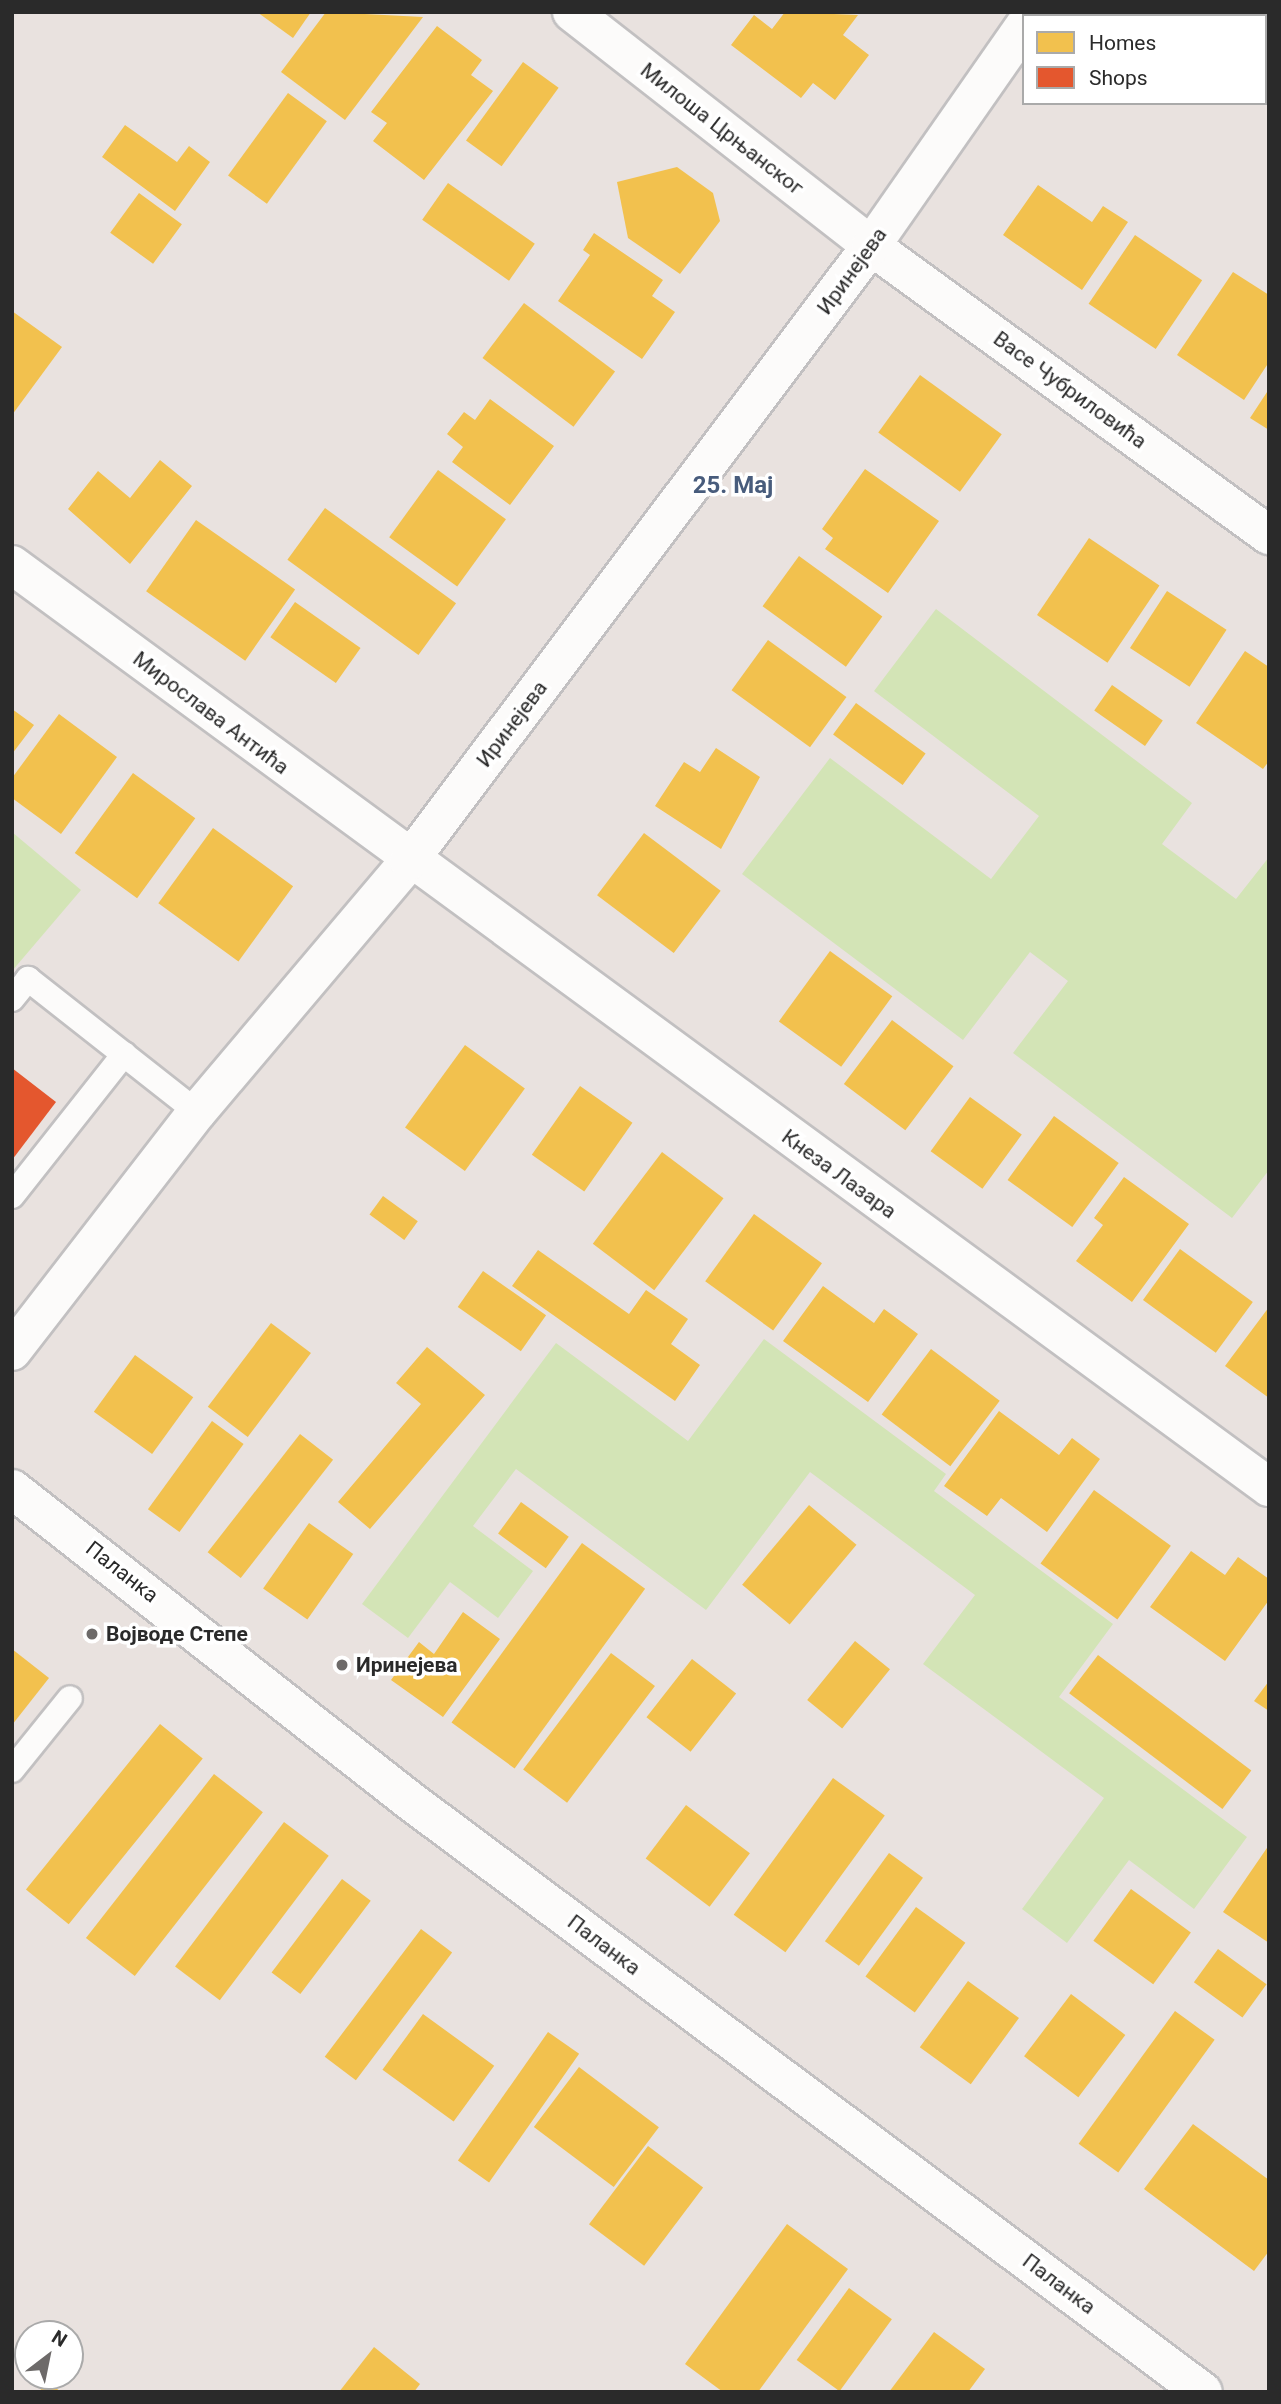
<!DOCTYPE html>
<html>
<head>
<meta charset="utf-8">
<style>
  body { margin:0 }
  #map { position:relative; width:1281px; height:2404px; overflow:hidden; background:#e9e2df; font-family:Roboto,sans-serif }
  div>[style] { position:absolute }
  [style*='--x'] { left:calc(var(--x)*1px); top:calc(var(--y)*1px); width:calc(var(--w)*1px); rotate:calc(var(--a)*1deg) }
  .green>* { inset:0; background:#d3e4b6 }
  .homes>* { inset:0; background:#f2c14e; transform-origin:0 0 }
  .shops>* { inset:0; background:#e4572e }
  .roads { filter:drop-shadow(2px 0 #c2c0c1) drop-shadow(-2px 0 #c2c0c1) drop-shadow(0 2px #c2c0c1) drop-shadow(0 -2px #c2c0c1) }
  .service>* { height:24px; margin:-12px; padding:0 12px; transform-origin:12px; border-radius:12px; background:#fcfbfa }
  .minor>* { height:38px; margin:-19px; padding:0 19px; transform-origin:19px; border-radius:19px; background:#fcfbfa }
  .secondary>* { height:38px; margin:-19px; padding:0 19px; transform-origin:19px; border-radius:19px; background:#fcfbfa }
  .dots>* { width:19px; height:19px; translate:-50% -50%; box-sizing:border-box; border:4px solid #fff; border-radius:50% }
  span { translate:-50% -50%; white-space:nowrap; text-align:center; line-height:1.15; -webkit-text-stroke:7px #fff; paint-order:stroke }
  .street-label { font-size:21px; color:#2a2a2a }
  .poi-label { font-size:21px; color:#2a2a2a; font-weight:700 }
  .left { translate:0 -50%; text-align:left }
  .quarter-label { font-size:24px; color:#485c7c; font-weight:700 }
  .frame { position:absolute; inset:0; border:14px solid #2a2a2a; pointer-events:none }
  .legend { position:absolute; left:1022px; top:14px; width:245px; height:91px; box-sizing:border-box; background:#fff; border:2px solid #aaa; margin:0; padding:9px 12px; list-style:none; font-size:21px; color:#2a2a2a }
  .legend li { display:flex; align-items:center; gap:14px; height:35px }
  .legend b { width:35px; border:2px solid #aaa }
  .north { position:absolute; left:14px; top:2320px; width:70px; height:70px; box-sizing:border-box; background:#fff; border:2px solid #aaa; border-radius:50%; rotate:32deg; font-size:19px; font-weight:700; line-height:28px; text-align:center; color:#2a2a2a }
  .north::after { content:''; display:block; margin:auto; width:24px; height:32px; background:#6d6a69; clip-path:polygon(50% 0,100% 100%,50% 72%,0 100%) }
</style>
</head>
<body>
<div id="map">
  <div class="green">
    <i style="clip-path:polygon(936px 609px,1192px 803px,1162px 844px,1236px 899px,1269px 857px,1269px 1170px,1232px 1218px,1013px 1053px,1068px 981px,1030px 952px,963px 1040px,742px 874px,830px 758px,991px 879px,1039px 816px,874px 691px)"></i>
    <i style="clip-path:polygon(12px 832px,81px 890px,12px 971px)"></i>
    <i style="clip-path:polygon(764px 1339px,946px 1474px,934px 1491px,1113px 1624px,1059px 1697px,1247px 1837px,1194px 1909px,1129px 1860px,1067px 1943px,1022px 1909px,1104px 1798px,923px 1664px,975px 1595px,810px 1472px,706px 1610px,516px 1469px,473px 1526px,533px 1571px,498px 1618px,450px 1582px,408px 1638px,362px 1604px,556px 1343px,688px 1441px)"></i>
  </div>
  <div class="homes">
    <i style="clip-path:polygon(257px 12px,311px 12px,293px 38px)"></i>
    <i style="clip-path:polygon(326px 12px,423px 17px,345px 120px,281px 72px)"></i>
    <i style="clip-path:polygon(785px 12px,858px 15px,843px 35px,869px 55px,835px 100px,813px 83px,801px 98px,731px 45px,754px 15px,772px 29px)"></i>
    <i style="clip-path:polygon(437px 26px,482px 60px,471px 75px,493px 91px,424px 180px,373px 141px,387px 123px,371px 112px)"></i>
    <i style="left:523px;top:62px;width:44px;height:97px;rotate:36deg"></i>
    <i style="left:288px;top:93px;width:48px;height:102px;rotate:36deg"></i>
    <i style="clip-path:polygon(125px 125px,177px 162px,189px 146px,210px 162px,175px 211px,102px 157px)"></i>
    <i style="clip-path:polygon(677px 167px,713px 193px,720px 221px,680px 274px,628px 238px,617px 182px)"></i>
    <i style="left:448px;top:183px;width:106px;height:45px;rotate:35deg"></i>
    <i style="clip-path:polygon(1038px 185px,1092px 222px,1103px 206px,1128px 222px,1082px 290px,1003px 235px)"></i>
    <i style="left:139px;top:193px;width:53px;height:49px;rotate:36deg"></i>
    <i style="clip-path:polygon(594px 233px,663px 280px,652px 296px,675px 312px,642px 359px,558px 301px,590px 255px,583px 250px)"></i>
    <i style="left:1135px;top:235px;width:81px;height:83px;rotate:34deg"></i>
    <i style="clip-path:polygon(1233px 272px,1269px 295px,1269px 362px,1244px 400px,1177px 355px)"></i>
    <i style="left:524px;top:303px;width:114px;height:69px;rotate:37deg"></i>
    <i style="clip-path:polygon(12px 311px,62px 347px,12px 415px)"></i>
    <i style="left:920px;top:375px;width:101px;height:71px;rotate:36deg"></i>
    <i style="clip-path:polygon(1269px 389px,1269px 430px,1250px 418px)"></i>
    <i style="clip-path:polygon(490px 399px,554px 446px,510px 505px,452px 462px,463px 447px,447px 434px,464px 412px,475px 420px)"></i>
    <i style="clip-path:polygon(160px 460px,192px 486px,130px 564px,68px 509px,98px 471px,130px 498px)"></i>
    <i style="clip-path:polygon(865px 469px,939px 521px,888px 593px,825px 549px,833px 538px,822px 529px)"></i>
    <i style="left:438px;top:470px;width:84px;height:83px;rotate:36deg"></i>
    <i style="left:325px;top:508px;width:162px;height:64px;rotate:36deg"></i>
    <i style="left:196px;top:520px;width:121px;height:87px;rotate:35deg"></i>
    <i style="left:1089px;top:538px;width:85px;height:93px;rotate:34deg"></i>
    <i style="left:799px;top:556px;width:103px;height:62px;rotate:36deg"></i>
    <i style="left:1167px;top:591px;width:71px;height:68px;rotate:33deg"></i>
    <i style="left:295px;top:602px;width:80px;height:43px;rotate:35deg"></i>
    <i style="left:768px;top:640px;width:97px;height:62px;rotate:36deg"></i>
    <i style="clip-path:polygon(1245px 651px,1269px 667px,1269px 761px,1263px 769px,1196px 723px)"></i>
    <i style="left:1112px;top:685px;width:62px;height:31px;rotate:35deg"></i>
    <i style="left:856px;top:703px;width:86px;height:39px;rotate:36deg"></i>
    <i style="clip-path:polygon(12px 709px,34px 725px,12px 754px)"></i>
    <i style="clip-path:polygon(59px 714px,117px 757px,61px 834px,12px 798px,12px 778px)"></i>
    <i style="clip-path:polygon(716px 748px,760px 777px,721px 849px,655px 806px,684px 762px,700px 772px)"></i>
    <i style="left:133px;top:773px;width:77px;height:99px;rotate:36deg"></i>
    <i style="left:213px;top:828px;width:99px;height:93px;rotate:36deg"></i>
    <i style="left:644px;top:833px;width:96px;height:78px;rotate:37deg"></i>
    <i style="left:830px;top:951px;width:77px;height:87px;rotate:36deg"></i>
    <i style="left:892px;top:1020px;width:77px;height:80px;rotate:37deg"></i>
    <i style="left:465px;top:1045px;width:74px;height:102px;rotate:36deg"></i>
    <i style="left:580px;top:1086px;width:64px;height:84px;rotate:35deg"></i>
    <i style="left:970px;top:1097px;width:64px;height:67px;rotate:36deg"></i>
    <i style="left:1054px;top:1116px;width:80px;height:79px;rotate:36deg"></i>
    <i style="left:662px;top:1152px;width:77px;height:115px;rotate:37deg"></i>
    <i style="clip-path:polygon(1124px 1177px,1189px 1224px,1132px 1302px,1076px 1261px,1103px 1225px,1094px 1218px)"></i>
    <i style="left:383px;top:1196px;width:43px;height:23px;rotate:36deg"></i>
    <i style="left:754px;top:1214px;width:84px;height:83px;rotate:36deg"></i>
    <i style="left:1180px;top:1249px;width:90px;height:63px;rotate:36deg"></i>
    <i style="clip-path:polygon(538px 1250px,629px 1314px,646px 1290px,688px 1319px,671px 1344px,700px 1365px,675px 1401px,512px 1286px)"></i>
    <i style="left:483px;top:1271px;width:77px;height:44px;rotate:35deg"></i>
    <i style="clip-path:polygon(823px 1286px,874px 1323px,884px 1309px,918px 1334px,868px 1402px,783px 1341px)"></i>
    <i style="clip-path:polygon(1269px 1307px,1269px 1398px,1225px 1366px)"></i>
    <i style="left:271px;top:1323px;width:50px;height:105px;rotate:37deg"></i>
    <i style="clip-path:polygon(427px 1347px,485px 1395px,370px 1529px,338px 1502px,421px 1404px,396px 1383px)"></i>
    <i style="left:931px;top:1349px;width:86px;height:82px;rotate:37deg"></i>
    <i style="left:135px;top:1355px;width:72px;height:70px;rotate:36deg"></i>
    <i style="clip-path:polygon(999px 1411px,1059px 1455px,1072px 1438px,1100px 1459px,1047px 1532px,1001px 1498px,987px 1516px,944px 1486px)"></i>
    <i style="left:212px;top:1421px;width:39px;height:109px;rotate:36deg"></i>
    <i style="left:300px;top:1434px;width:42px;height:150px;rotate:38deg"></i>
    <i style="left:1094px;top:1490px;width:95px;height:91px;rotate:36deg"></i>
    <i style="left:521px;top:1502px;width:59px;height:39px;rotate:36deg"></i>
    <i style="left:809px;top:1505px;width:62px;height:104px;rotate:40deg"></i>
    <i style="left:309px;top:1523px;width:54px;height:80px;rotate:35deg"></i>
    <i style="left:582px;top:1543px;width:78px;height:222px;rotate:36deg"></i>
    <i style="clip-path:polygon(1191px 1551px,1225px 1575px,1238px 1557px,1269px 1579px,1269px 1600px,1225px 1661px,1150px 1607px)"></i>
    <i style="clip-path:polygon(463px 1612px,500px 1639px,443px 1717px,391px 1680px,419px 1642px,434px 1654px)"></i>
    <i style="left:855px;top:1641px;width:45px;height:76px;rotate:39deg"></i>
    <i style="clip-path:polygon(12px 1649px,49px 1678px,12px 1725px)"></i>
    <i style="left:611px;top:1653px;width:55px;height:146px;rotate:37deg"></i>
    <i style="left:1098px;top:1655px;width:192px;height:48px;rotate:37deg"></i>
    <i style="left:692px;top:1659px;width:56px;height:74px;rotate:38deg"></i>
    <i style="clip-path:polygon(1269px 1681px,1269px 1711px,1254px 1701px)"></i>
    <i style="left:160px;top:1724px;width:55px;height:213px;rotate:39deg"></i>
    <i style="left:214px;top:1774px;width:62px;height:208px;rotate:38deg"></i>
    <i style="left:833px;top:1778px;width:64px;height:169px;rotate:36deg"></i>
    <i style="left:686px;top:1805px;width:80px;height:67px;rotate:37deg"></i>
    <i style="left:284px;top:1822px;width:56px;height:181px;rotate:37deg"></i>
    <i style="clip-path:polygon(1269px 1845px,1269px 1943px,1223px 1912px)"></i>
    <i style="left:889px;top:1853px;width:42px;height:109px;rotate:36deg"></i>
    <i style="left:342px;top:1879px;width:36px;height:117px;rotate:37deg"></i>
    <i style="left:1131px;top:1889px;width:74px;height:64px;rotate:36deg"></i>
    <i style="left:916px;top:1907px;width:61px;height:86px;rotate:36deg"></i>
    <i style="left:421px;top:1929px;width:39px;height:160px;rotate:37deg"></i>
    <i style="left:1218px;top:1949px;width:60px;height:41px;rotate:36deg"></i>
    <i style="left:968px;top:1981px;width:63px;height:82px;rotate:36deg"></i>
    <i style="left:1071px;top:1994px;width:68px;height:78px;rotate:37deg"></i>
    <i style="left:1175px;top:2011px;width:49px;height:164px;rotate:36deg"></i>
    <i style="left:423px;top:2014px;width:88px;height:69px;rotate:36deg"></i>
    <i style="left:548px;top:2032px;width:38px;height:157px;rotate:35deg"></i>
    <i style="left:579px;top:2067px;width:100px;height:75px;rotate:37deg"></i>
    <i style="clip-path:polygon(1193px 2124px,1269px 2180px,1269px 2251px,1254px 2271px,1144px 2189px)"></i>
    <i style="left:648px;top:2146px;width:69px;height:98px;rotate:37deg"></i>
    <i style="clip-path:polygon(787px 2224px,848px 2269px,758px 2392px,723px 2392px,685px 2364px)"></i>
    <i style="left:849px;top:2288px;width:53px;height:89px;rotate:36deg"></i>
    <i style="clip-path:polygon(934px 2332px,985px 2369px,968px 2392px,889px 2392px)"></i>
    <i style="clip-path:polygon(374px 2347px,420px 2384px,414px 2392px,339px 2392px)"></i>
    <i style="clip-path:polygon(47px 2381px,61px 2392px,39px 2392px)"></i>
  </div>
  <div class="shops">
    <i style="clip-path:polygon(12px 1068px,56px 1102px,12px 1160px)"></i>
  </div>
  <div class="roads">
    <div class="service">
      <i style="--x:12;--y:999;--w:26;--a:-51"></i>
      <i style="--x:28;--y:979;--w:215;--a:38.2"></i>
      <i style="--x:12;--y:1196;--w:181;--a:-51.7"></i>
      <i style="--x:12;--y:1770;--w:92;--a:-51.1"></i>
    </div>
    <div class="minor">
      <i style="--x:572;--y:12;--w:380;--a:38"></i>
      <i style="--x:871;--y:246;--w:492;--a:36"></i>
      <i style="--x:1066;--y:16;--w:5;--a:-53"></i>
      <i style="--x:12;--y:565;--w:1559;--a:36.26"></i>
      <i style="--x:12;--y:1351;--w:302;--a:-52.3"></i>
      <i style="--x:197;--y:1112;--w:329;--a:-49.8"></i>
      <i style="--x:409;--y:861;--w:769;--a:-53.09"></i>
      <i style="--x:871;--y:246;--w:267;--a:-55.1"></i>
    </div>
    <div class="secondary">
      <i style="--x:12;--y:1489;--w:504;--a:38.07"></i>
      <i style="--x:409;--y:1800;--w:990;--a:36.71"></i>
    </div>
  </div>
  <div class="dots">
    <i style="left:92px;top:1634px;background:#6d6a69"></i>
    <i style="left:342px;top:1665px;background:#6d6a69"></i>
  </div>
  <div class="street-label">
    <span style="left:722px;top:129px;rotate:38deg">Милоша Црњанског</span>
    <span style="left:852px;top:271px;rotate:-54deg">Иринејева</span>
    <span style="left:1070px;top:390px;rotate:36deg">Васе Чубриловића</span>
    <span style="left:211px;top:713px;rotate:37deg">Мирослава Антића</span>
    <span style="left:512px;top:724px;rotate:-53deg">Иринејева</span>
    <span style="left:839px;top:1174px;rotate:36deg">Кнеза Лазара</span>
    <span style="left:122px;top:1572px;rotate:38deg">Паланка</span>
    <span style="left:604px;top:1945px;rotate:37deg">Паланка</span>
    <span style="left:1059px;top:2284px;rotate:37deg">Паланка</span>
  </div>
  <div class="poi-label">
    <span class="left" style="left:106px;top:1634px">Војводе Степе</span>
    <span class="left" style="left:356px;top:1665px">Иринејева</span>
  </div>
  <div class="quarter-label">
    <span style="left:733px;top:486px">25. Мај</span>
  </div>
  <div class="frame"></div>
  <ul class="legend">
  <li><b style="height:19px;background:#f2c14e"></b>Homes</li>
  <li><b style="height:19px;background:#e4572e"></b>Shops</li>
  </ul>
  <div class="north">N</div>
</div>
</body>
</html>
